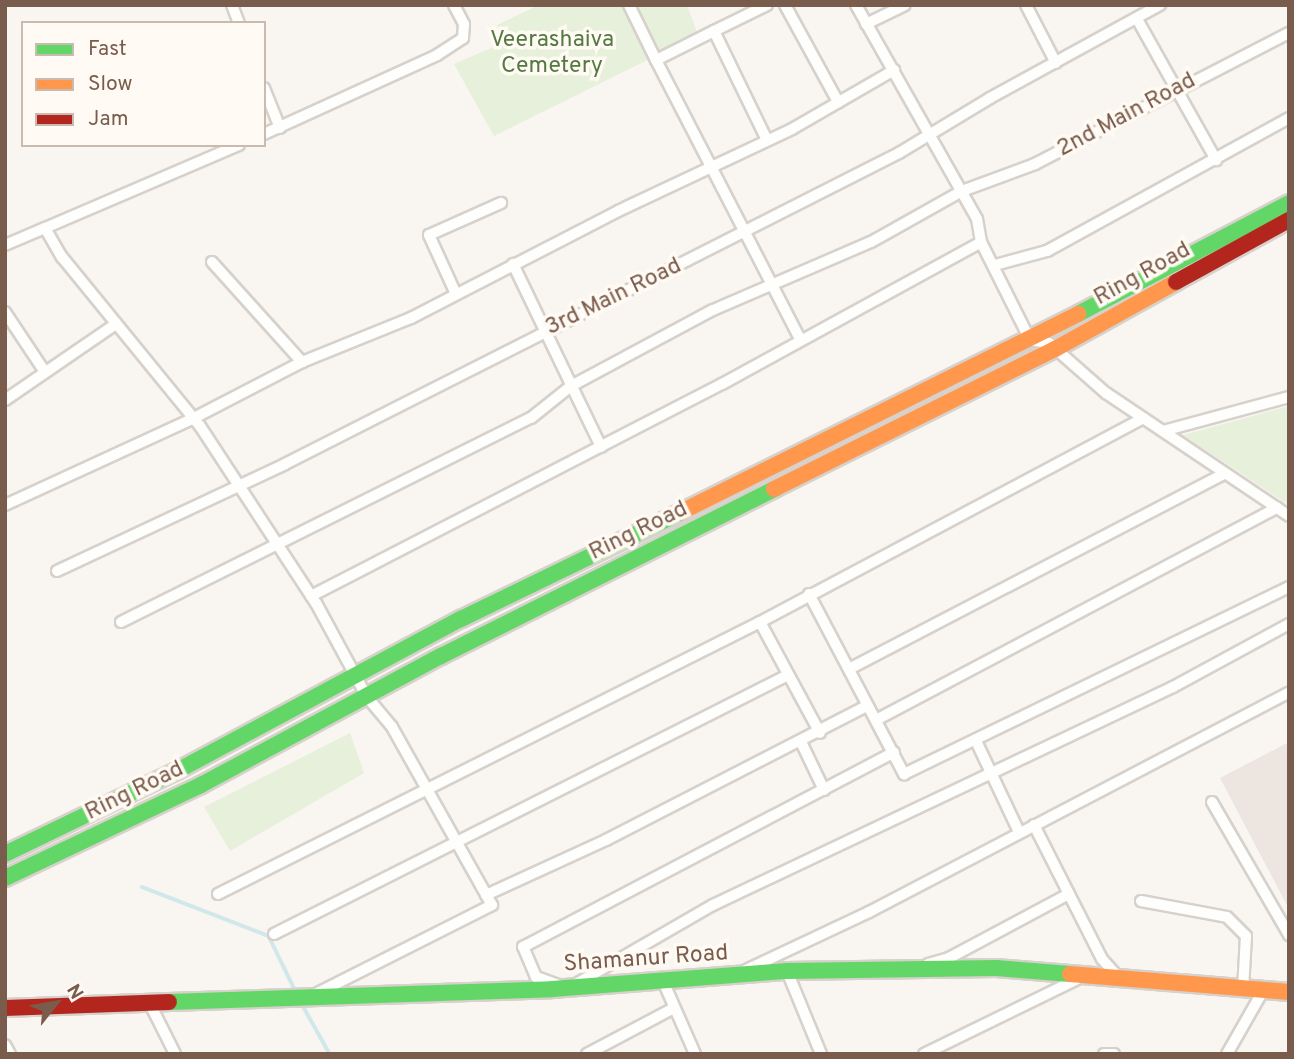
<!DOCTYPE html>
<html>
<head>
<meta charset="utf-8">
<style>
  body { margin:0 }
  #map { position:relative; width:1294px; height:1059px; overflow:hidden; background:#f9f5f0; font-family:Overpass,sans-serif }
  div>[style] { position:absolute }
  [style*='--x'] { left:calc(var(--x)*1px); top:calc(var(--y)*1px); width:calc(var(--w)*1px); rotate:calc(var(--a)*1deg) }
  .industrial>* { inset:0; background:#ede5e0 }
  .green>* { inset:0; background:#e7f0db }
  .stream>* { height:3.5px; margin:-1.75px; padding:0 1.75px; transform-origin:1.75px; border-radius:1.75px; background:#d0e8ea }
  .roads { filter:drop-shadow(2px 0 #d7d1cb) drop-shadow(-2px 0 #d7d1cb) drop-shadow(0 2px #d7d1cb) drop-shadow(0 -2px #d7d1cb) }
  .street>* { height:10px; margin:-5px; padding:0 5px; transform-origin:5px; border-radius:5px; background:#fefefd }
  .fast>* { height:16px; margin:-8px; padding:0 8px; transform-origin:8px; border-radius:8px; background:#63d668 }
  .slow>* { height:16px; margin:-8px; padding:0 8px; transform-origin:8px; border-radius:8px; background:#ff974d }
  .jam>* { height:16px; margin:-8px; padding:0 8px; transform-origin:8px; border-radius:8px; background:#b3261e }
  span { translate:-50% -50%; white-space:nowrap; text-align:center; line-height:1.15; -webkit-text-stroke:7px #fffaf3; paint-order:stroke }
  .park-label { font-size:23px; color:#537a41 }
  .street-label { font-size:23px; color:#7a5c4d }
  .frame { position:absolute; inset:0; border:7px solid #7a5c4d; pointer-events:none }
  .legend { position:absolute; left:21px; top:21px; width:245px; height:126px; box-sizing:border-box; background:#fffaf3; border:2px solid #cabbb1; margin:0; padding:9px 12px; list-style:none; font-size:21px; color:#7a5c4d }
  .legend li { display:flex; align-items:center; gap:14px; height:35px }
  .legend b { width:35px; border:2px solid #cabbb1 }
  .north { position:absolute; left:21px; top:968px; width:70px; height:70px; -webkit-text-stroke:5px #fffaf3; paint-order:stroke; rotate:59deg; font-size:19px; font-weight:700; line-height:28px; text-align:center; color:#7a5c4d }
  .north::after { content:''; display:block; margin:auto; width:24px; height:32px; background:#7a5c4d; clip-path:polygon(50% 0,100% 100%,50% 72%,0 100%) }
</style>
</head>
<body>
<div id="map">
  <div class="industrial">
    <i style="clip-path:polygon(1289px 742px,1289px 909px,1220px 778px)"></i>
  </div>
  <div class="green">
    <i style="clip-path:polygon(539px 5px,687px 5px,698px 35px,494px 136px,454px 64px,505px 42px,497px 25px)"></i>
    <i style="clip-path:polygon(1289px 406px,1289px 505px,1183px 435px)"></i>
    <i style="clip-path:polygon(350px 733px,364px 773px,230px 851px,204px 807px)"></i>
  </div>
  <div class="stream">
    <i style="--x:142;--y:887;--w:136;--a:21.1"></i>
    <i style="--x:269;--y:936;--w:64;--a:64.2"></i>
    <i style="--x:302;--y:1004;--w:57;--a:60.8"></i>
  </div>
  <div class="roads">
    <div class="street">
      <i style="--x:232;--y:5;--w:19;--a:69"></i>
      <i style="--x:629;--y:5;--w:61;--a:63.9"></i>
      <i style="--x:767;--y:5;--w:59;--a:153.9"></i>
      <i style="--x:714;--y:31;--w:121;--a:64.1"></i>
      <i style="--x:785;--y:5;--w:111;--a:61.3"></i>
      <i style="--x:856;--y:5;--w:246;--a:60.5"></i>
      <i style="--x:977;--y:219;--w:23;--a:80"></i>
      <i style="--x:981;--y:242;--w:110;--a:63.4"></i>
      <i style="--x:1030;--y:340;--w:19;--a:9"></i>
      <i style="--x:1049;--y:343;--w:76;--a:41.3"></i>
      <i style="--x:1106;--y:393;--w:220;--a:33.9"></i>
      <i style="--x:1026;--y:5;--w:65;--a:62.7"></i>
      <i style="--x:1137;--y:19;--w:162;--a:60.7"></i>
      <i style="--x:866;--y:24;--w:43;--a:-26"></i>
      <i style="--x:714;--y:31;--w:65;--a:153.4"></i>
      <i style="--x:656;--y:60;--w:314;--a:62.7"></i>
      <i style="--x:264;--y:88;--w:43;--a:68.2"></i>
      <i style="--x:264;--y:134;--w:190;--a:-24.5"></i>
      <i style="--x:437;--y:55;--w:31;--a:-33"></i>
      <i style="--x:463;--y:38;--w:14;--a:-86"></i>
      <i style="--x:464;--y:24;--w:21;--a:-118"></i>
      <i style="--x:45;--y:228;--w:211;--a:-23.2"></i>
      <i style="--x:5;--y:245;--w:43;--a:-23"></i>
      <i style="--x:45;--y:228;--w:34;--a:60"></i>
      <i style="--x:62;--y:257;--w:218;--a:50.8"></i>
      <i style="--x:200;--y:426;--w:212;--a:56.8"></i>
      <i style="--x:316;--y:603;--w:107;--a:61.5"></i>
      <i style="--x:367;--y:697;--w:39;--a:50"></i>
      <i style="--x:392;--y:727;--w:204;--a:60.7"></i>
      <i style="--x:492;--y:905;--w:202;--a:153.2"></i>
      <i style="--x:212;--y:262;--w:135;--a:48"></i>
      <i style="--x:513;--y:264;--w:203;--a:64.3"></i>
      <i style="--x:995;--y:265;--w:54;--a:-15.1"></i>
      <i style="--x:1047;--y:251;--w:276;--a:-28.8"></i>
      <i style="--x:456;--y:294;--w:65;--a:-114.6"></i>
      <i style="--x:429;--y:235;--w:79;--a:-24"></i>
      <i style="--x:5;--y:312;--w:72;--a:56.3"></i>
      <i style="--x:5;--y:400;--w:135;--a:-34.4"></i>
      <i style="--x:1163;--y:431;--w:131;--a:-15.1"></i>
      <i style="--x:5;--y:505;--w:208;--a:-24.7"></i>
      <i style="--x:194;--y:418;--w:122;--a:-27.4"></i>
      <i style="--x:302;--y:362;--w:118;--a:-22"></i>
      <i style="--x:411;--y:318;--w:233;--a:-27.3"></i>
      <i style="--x:618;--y:211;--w:192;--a:-25.2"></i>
      <i style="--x:792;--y:129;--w:118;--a:-30"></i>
      <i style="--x:57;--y:571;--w:252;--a:-25.1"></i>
      <i style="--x:285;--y:464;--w:688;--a:-26.86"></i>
      <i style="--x:899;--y:153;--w:106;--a:-31.1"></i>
      <i style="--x:990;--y:98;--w:194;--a:-28.7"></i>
      <i style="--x:809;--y:594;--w:204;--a:62.2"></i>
      <i style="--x:904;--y:774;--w:428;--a:-25.9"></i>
      <i style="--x:311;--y:596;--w:462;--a:-27.3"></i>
      <i style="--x:722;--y:384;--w:295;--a:-28.7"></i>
      <i style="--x:121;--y:622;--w:458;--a:-26.5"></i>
      <i style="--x:531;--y:418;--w:51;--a:-38.7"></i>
      <i style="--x:571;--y:386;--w:161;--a:-28.2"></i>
      <i style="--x:713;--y:310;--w:172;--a:-23.3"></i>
      <i style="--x:871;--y:242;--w:104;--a:-29.3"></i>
      <i style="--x:962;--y:191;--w:78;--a:-20.3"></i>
      <i style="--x:1035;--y:164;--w:286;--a:-27.3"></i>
      <i style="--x:760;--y:622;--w:126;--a:61.6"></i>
      <i style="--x:849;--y:669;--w:424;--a:-27.5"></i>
      <i style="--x:876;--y:720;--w:454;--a:-27.9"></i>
      <i style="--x:976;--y:741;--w:101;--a:64.7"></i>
      <i style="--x:802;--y:744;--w:51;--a:64.4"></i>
      <i style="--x:1212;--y:802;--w:154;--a:59.9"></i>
      <i style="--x:1034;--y:825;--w:150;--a:63.1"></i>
      <i style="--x:1102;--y:959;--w:27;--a:48"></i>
      <i style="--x:218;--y:894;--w:606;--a:-26.65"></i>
      <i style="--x:760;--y:622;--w:434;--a:-28"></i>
      <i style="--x:486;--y:895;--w:132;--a:-24.6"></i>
      <i style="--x:606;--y:840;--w:293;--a:-27.2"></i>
      <i style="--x:1141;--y:901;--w:87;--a:10.5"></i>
      <i style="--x:1227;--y:917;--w:27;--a:45"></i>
      <i style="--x:1246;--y:936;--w:53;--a:93.2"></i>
      <i style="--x:274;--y:934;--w:576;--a:-26.74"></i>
      <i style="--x:928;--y:964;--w:22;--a:-16"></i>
      <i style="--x:949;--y:958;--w:136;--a:-28.1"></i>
      <i style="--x:746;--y:970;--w:136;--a:-25.2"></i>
      <i style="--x:869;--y:912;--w:474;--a:-27.6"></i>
      <i style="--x:787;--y:971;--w:90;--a:67.7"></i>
      <i style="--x:663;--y:981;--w:80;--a:66.3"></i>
      <i style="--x:576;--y:984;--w:158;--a:-30"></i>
      <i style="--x:713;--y:905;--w:509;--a:-25.36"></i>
      <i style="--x:1173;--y:687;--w:132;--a:-28.5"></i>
      <i style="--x:561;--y:986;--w:27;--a:-160"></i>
      <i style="--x:536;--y:977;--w:33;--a:-113"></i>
      <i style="--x:523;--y:947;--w:419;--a:-27.7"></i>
      <i style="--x:149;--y:1002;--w:58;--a:63.4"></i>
      <i style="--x:5;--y:1045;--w:10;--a:61"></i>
      <i style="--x:587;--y:1054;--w:96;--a:-27.9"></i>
      <i style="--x:924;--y:1054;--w:176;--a:-26"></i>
      <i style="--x:1104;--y:1054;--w:10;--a:0"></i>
      <i style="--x:1227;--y:1054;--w:73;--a:-60.3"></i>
    </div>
    <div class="fast">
      <i style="--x:1078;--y:314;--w:238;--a:-27.7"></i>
      <i style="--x:5;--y:854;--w:191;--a:-25.8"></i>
      <i style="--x:177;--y:771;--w:322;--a:-28.2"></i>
      <i style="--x:461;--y:619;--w:245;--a:-25.9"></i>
      <i style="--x:5;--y:878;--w:217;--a:-25.4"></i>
      <i style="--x:201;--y:785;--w:272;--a:-28.3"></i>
      <i style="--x:441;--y:656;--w:373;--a:-26.6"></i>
      <i style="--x:169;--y:1002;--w:383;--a:-1.9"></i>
      <i style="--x:552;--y:989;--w:236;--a:-4.4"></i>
      <i style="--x:787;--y:971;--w:209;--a:-0.8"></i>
      <i style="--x:996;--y:968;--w:74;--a:4.6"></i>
    </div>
    <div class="slow">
      <i style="--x:774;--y:489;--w:314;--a:-26.5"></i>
      <i style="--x:1055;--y:349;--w:138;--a:-29"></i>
      <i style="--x:681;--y:512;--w:444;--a:-26.5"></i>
      <i style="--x:1070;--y:974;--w:220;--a:4.7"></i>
    </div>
    <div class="jam">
      <i style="--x:1176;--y:282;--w:129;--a:-28.8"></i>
      <i style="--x:5;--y:1008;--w:164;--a:-2.1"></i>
    </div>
  </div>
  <div class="park-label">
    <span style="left:552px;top:54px">Veerashaiva<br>Cemetery</span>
  </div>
  <div class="street-label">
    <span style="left:1127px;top:116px;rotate:-28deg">2nd Main Road</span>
    <span style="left:1143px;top:275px;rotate:-29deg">Ring Road</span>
    <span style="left:614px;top:298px;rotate:-26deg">3rd Main Road</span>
    <span style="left:639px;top:532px;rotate:-26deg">Ring Road</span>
    <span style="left:135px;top:792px;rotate:-26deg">Ring Road</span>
    <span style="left:646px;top:960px;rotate:-4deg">Shamanur Road</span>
  </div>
  <div class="frame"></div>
  <ul class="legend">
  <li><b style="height:9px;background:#63d668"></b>Fast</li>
  <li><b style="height:9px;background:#ff974d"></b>Slow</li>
  <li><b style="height:9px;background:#b3261e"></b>Jam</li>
  </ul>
  <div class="north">N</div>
</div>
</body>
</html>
